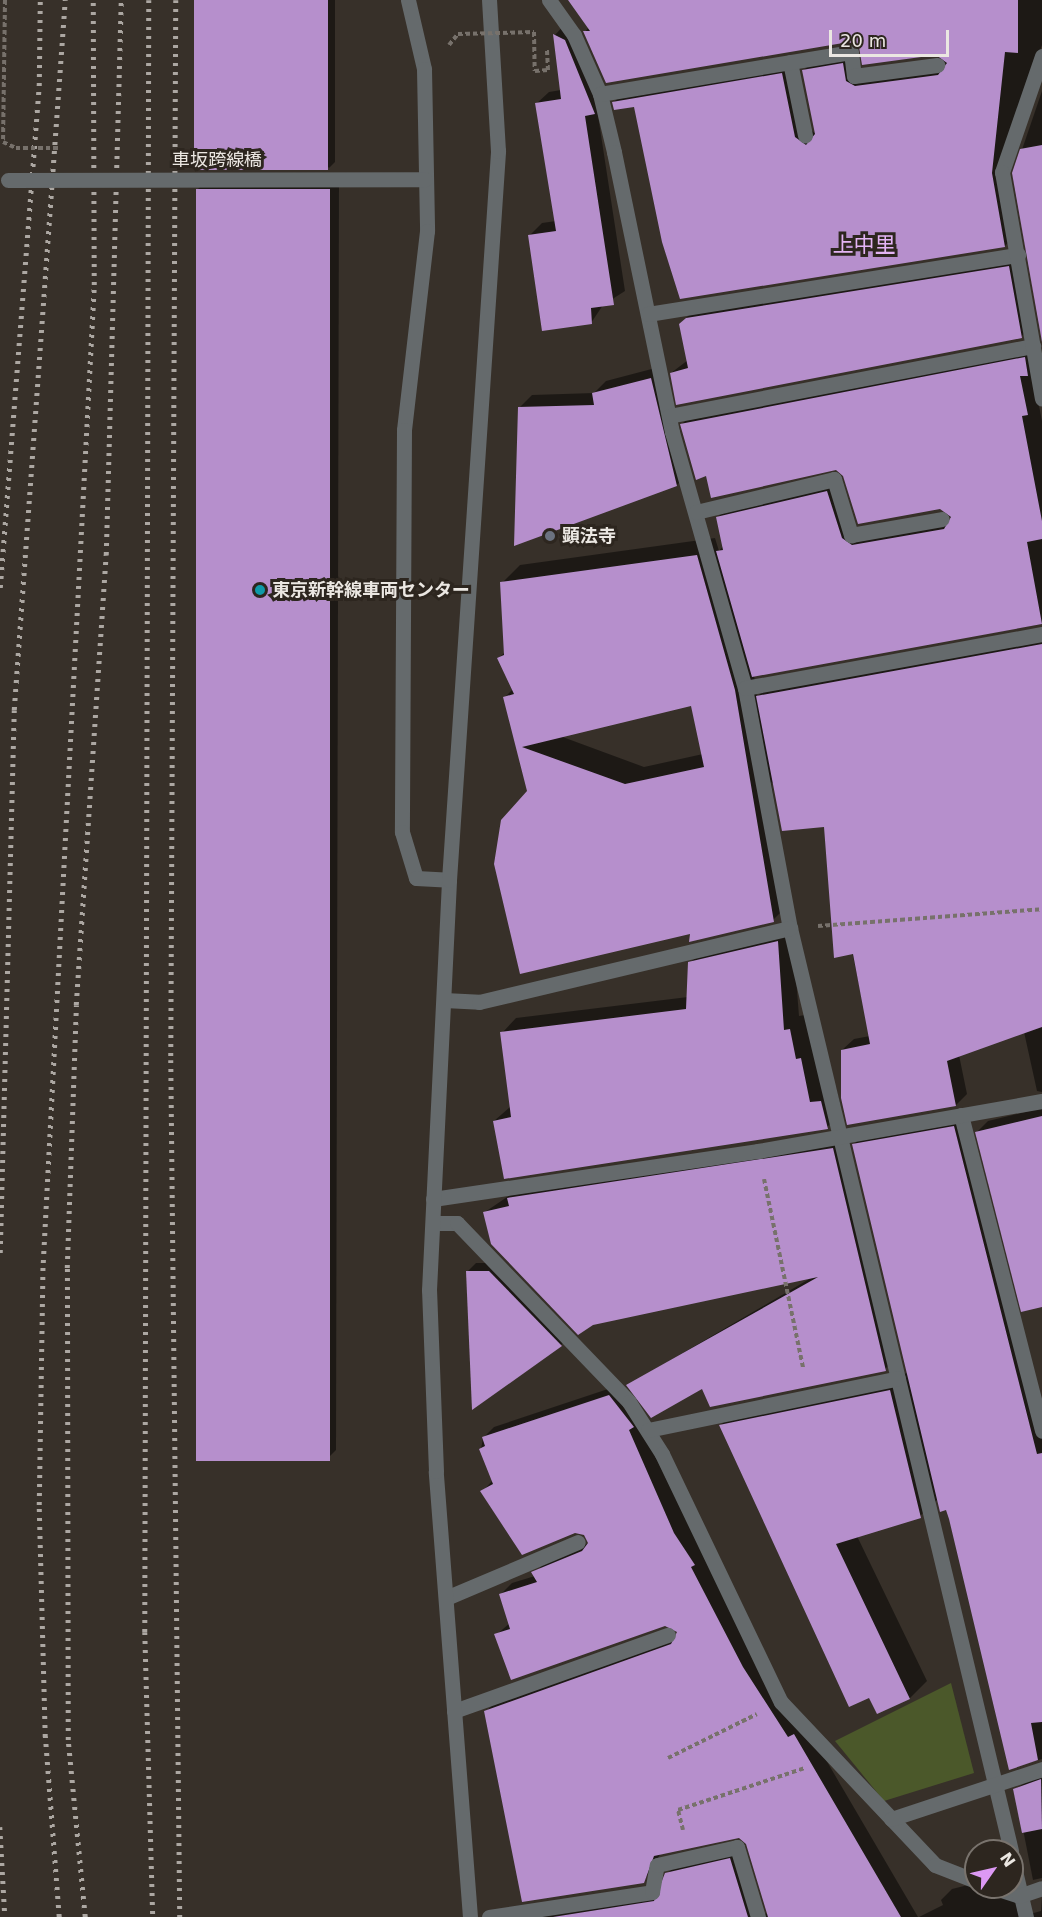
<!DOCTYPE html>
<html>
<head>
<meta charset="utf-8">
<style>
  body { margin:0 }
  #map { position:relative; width:1042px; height:1917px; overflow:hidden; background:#373029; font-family:"DejaVu Sans","Noto Sans JP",sans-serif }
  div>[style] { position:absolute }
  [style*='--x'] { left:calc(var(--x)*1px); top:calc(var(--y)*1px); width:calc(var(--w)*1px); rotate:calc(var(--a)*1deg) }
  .green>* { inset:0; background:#4b582a }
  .shadow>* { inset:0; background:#0007 }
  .building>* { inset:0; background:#b68fcc; transform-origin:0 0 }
  .path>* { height:4px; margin-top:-2px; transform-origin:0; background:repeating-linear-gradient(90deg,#77716b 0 4.5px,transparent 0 7.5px) }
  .service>* { height:15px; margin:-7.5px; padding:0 7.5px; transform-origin:7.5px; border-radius:7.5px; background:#656a6c }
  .minor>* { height:15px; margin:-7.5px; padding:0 7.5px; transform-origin:7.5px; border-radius:7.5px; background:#656a6c }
  .tertiary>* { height:15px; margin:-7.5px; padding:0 7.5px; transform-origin:7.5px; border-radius:7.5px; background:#656a6c }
  .rail>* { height:4.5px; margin-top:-2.25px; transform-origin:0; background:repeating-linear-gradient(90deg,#aca7a2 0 3px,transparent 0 9px) }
  .path-bridge>* { height:4px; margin-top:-2px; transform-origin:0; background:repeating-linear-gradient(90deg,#77716b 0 4.5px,transparent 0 7.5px) }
  .tertiary-bridge>* { height:15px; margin:-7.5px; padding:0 7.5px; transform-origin:7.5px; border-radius:7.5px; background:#656a6c }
  .dots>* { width:16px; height:16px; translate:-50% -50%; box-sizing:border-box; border:3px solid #2d261f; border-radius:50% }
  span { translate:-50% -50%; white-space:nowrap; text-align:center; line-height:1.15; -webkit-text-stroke:6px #2d261f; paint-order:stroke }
  .street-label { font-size:18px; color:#ebe7e2 }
  .poi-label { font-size:18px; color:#ebe7e2; font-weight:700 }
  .left { translate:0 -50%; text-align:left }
  .quarter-label { font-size:21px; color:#e3b4f4 }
  .north { position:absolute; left:964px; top:1839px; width:60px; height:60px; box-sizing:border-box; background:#2d261f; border:2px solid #79736d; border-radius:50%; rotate:56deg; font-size:16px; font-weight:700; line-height:24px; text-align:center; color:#ebe7e2 }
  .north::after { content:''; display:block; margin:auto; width:21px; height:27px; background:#dc99f4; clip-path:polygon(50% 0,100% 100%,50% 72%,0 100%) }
  .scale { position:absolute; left:829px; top:30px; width:120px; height:27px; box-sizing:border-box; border:3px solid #ebe7e2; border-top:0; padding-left:8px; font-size:18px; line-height:21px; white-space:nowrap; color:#ebe7e2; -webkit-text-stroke:4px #2d261f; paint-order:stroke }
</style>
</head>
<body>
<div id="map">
  <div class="green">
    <i style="clip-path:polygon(951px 1683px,974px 1773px,884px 1801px,835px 1741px)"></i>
  </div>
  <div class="shadow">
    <i style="clip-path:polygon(197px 0,335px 0,335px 162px,329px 168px)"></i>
    <i style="clip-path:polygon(570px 0,1042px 0,1042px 45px,1003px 158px,1015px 235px,1005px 246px,635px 105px,614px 102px,624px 92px,793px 64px,806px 126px,816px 134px,803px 71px,814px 60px,853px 54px,856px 71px,867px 76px,947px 65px,936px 54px,850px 41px,585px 32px,589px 27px)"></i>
    <i style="clip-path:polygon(566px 23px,577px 28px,597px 109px,625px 291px,603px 305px,591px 323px,530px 235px,542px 223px,556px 221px,536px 104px,549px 92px,561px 90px,555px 35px)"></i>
    <i style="clip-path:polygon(1042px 91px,1042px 333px,1014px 173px)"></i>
    <i style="clip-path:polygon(207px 180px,339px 180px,336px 1450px,326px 1460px,197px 190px)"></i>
    <i style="clip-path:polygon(1020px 256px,1032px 325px,1021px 337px,671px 373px,688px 360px,680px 324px,692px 312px)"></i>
    <i style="clip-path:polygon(evenodd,1028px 349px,1042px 421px,1042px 624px,754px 675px,757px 697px,769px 685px,1042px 636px,1042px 1092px,1037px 1091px,1024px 1032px,959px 1055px,967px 1094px,956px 1105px,848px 1124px,842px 1050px,854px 1039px,870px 1036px,825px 825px,771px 782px,791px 902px,773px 920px,691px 933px,529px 791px,504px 698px,513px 689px,499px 658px,505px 652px,502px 583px,520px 565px,715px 538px,719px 551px,724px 545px,717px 518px,728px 507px,838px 480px,853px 527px,864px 534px,952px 519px,941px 508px,836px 468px,707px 474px,682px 424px,693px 413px,1028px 349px,692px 704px,703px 754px,644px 767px,560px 736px,692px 704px)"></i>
    <i style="clip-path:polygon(663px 366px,689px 472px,677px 485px,519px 408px,532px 395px,594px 393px,606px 381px)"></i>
    <i style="clip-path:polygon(792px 927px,799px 1016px,805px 1015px,824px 1088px,836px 1087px,842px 1112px,827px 1127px,494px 1121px,511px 1106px,502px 1033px,516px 1018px,688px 997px,690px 963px,705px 948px)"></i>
    <i style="clip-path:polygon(1042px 1108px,1042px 1305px,977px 1132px,988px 1121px)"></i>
    <i style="clip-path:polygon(965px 1116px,1042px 1420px,1042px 1759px,1010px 1768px,947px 1508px,938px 1499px,920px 1516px,857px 1536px,927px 1681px,910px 1698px,878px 1713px,720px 1426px,737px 1409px,908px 1373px,853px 1145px,865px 1134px)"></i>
    <i style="clip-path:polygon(842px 1139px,895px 1359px,885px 1369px,702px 1387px,628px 1385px,811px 1278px,485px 1212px,519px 1189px)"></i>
    <i style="clip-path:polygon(476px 1263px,498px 1263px,569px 1337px,561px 1345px,468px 1271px)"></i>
    <i style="clip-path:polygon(620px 1385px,754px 1656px,805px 1724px,918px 1917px,521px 1917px,663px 1892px,667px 1874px,678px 1863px,741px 1848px,762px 1913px,768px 1914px,748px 1843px,740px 1836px,661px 1853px,643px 1882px,486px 1712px,497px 1700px,679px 1635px,675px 1626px,665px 1624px,496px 1635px,510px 1623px,501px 1594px,512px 1583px,535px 1576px,544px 1562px,589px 1543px,585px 1533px,482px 1492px,493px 1480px,481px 1449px,483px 1438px,494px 1427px)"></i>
    <i style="clip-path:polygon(1042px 1773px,1042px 1878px,1033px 1880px,1015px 1789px)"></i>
    <i style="clip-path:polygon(976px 1883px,976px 1887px,1003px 1887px,1030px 1914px,1041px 1911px,1042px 1897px,1042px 1917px,919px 1917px,943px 1905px,941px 1900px,952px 1889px)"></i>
  </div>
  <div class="building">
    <i style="left:194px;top:0;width:134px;height:170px"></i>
    <i style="clip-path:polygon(568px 0,1018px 0,1018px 53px,1005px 52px,992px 173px,1005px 247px,680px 299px,662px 242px,634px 107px,614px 110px,612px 102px,782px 73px,795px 137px,806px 145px,815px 134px,802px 70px,843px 63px,846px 81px,855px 86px,938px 75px,947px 63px,936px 55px,862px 65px,859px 47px,849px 42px,606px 83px,583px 31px,590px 31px)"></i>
    <i style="clip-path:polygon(553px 34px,565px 40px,595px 114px,585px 116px,614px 305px,591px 308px,592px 324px,542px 331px,528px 235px,556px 231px,535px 103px,561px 99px)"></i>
    <i style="clip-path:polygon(1042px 145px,1042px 342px,1012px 173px,1020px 149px)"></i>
    <i style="left:196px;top:189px;width:134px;height:1272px"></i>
    <i style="clip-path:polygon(1009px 266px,1022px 338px,676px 405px,670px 373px,688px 368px,679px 324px,686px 318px)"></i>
    <i style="clip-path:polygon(1025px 357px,1028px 376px,1020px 376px,1028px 415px,1022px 416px,1042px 521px,1042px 539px,1027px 542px,1042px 624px,752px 677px,716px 551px,723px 550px,716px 517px,827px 491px,842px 538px,852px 545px,944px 529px,951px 517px,940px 509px,858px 524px,843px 476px,836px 470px,711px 498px,706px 476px,696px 480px,680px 424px)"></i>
    <i style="clip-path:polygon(651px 378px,677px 486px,514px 546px,518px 407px,594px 405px,592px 393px)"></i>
    <i style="clip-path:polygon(evenodd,697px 555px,735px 690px,774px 922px,689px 942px,690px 934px,520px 974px,494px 864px,501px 820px,527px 791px,503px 697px,514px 694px,497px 658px,504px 655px,500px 582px,697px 555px,691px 706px,704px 767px,625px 784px,522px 747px,691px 706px)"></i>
    <i style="clip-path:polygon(1042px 644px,1042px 1027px,947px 1061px,956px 1106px,847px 1125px,841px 1098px,841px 1050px,870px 1044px,853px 954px,834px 958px,824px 827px,782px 831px,756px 696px)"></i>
    <i style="clip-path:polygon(778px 941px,784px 1030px,790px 1029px,796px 1059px,801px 1058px,810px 1102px,821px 1101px,828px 1129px,504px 1179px,493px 1121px,511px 1117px,500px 1032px,686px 1009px,688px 962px)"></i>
    <i style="clip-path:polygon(1042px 1116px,1042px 1307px,1021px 1312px,975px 1132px)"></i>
    <i style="clip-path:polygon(954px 1126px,1037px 1454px,1042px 1453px,1042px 1722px,1031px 1723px,1038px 1760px,1009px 1770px,949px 1519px,946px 1510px,940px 1512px,852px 1144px)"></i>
    <i style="clip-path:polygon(833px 1148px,886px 1371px,710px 1407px,702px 1389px,651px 1418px,626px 1385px,818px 1277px,593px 1325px,578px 1335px,491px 1244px,483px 1212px,509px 1206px,507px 1198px)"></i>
    <i style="clip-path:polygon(466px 1271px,489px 1271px,562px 1346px,472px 1410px)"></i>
    <i style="clip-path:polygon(890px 1390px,921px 1518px,836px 1544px,910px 1699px,877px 1714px,869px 1698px,849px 1707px,719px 1425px)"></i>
    <i style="clip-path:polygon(609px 1395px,634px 1427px,629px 1430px,674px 1533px,695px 1565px,691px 1567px,743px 1667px,788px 1737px,794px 1734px,901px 1917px,768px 1917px,746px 1844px,739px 1838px,654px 1856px,644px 1883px,522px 1902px,484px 1711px,671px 1644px,677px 1632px,665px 1626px,511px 1680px,494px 1634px,510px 1629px,499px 1594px,537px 1582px,531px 1572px,582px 1551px,588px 1543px,584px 1535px,575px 1533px,522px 1555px,480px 1491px,493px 1484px,479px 1449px,485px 1446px,482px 1437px)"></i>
    <i style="clip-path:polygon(1041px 1779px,1042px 1829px,1022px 1833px,1013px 1789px)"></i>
    <i style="clip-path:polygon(730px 1858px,748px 1917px,553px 1917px,654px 1901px,665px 1873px)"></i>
  </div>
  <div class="path">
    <i style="--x:5;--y:0;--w:142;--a:90.8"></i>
    <i style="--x:3;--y:142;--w:14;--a:25"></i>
    <i style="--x:534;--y:32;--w:39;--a:89"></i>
    <i style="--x:535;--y:71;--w:13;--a:-4"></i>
    <i style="--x:548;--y:70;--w:21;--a:-93"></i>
    <i style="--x:449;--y:45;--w:14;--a:-51"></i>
    <i style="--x:818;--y:926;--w:225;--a:-4.3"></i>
    <i style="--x:764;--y:1179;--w:193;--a:78.3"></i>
    <i style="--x:668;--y:1758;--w:99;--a:-26.3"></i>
    <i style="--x:683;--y:1830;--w:21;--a:-104"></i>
    <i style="--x:678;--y:1810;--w:134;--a:-18.3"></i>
  </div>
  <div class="service">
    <i style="--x:549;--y:0;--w:43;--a:54.5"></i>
    <i style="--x:574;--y:35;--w:64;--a:66.2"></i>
    <i style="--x:600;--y:94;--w:60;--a:76.4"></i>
    <i style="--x:614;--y:152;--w:286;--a:78.3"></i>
    <i style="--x:672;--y:432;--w:266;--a:74.1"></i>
    <i style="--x:745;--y:688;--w:244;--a:79.4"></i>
    <i style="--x:790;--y:928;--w:949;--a:76.53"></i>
    <i style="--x:790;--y:62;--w:75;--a:78.4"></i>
    <i style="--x:600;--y:94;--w:254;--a:-9.5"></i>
    <i style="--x:851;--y:52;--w:24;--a:83"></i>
    <i style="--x:854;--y:76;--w:84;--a:-7.5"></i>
    <i style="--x:648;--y:314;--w:375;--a:-9.1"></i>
    <i style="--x:669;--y:416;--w:371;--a:-10.9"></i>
    <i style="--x:696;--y:512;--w:142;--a:-13.4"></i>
    <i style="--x:834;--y:479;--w:59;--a:73.1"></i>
    <i style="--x:851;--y:535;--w:92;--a:-10"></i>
    <i style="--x:745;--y:688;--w:302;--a:-10.3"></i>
    <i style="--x:444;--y:1000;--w:35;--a:3"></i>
    <i style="--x:479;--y:1002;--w:320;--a:-13.4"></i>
    <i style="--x:961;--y:1115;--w:326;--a:75.6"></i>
    <i style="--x:433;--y:1199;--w:329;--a:-8.4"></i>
    <i style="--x:758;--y:1151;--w:288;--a:-10"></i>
    <i style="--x:433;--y:1223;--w:24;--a:0"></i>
    <i style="--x:457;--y:1223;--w:248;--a:46.1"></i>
    <i style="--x:629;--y:1402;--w:62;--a:57.6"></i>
    <i style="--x:662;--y:1454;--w:275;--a:64.4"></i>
    <i style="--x:781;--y:1702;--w:224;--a:46.6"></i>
    <i style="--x:935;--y:1865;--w:44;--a:21.3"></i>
    <i style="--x:648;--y:1430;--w:255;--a:-11.7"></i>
    <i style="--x:446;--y:1598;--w:143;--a:-23"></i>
    <i style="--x:454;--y:1711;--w:227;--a:-19.6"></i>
    <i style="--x:891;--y:1819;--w:159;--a:-18.3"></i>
    <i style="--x:1012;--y:1858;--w:61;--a:76.7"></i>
    <i style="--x:992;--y:1887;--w:28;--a:18"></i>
    <i style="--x:1019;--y:1896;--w:24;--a:-19"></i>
    <i style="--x:489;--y:1917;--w:165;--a:-8.7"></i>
    <i style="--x:652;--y:1892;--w:27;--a:-80"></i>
    <i style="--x:657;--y:1865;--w:82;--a:-12.7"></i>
    <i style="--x:737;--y:1847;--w:73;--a:73.3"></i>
  </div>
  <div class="minor">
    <i style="--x:408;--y:0;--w:71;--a:76.9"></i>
    <i style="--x:424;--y:69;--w:162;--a:88.9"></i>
    <i style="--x:427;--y:231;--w:200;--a:96.6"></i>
    <i style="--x:404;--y:430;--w:402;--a:90.3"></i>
    <i style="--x:402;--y:832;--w:48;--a:73.1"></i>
    <i style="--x:416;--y:878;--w:33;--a:3"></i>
    <i style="--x:1042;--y:56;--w:123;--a:109"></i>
    <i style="--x:1002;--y:172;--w:230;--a:80"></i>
  </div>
  <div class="tertiary">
    <i style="--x:470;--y:1917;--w:447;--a:-94.4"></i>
    <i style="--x:436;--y:1471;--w:181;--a:-92.2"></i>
    <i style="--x:429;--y:1290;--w:410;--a:-87.2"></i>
    <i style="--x:449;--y:880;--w:731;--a:-86.15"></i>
    <i style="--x:498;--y:151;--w:151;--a:-93.4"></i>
  </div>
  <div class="rail">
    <i style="--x:149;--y:0;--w:1632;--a:90.14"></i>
    <i style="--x:145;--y:1632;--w:285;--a:88.4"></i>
    <i style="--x:176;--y:0;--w:1060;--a:90.27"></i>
    <i style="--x:171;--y:1060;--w:857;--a:89.4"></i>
    <i style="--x:0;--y:588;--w:504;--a:-85.56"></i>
    <i style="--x:39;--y:86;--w:86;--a:-89.3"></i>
    <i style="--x:0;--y:1253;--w:543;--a:-88.52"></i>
    <i style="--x:14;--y:710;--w:712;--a:-85.89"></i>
    <i style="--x:0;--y:1827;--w:90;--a:86.8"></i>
    <i style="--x:59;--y:1917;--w:181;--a:-94.4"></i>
    <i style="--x:45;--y:1737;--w:232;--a:-91.5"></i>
    <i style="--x:39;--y:1505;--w:242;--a:-89.1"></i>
    <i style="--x:43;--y:1263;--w:979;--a:-87.01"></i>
    <i style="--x:94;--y:285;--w:285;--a:-90.2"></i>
    <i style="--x:85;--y:1917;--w:178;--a:-95.5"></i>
    <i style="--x:68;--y:1740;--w:472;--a:-90.1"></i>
    <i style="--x:67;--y:1268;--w:263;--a:-88"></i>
    <i style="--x:76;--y:1005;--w:451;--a:-86.2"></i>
    <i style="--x:106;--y:555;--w:555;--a:-88.45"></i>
  </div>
  <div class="path-bridge">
    <i style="--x:458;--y:34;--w:76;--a:-1.5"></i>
    <i style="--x:16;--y:148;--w:42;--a:0"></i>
  </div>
  <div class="tertiary-bridge">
    <i style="--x:8;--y:180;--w:417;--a:-0.1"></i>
  </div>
  <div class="dots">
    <i style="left:550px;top:536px;background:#6b7280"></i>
    <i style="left:260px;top:590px;background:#0f9aa8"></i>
  </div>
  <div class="street-label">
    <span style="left:217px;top:160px">車坂跨線橋</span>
  </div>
  <div class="poi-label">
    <span class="left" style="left:562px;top:536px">顕法寺</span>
    <span class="left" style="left:272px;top:590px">東京新幹線車両センター</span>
  </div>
  <div class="quarter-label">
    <span style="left:864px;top:245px">上中里</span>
  </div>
  <div class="north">N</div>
  <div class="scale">20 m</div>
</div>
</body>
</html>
